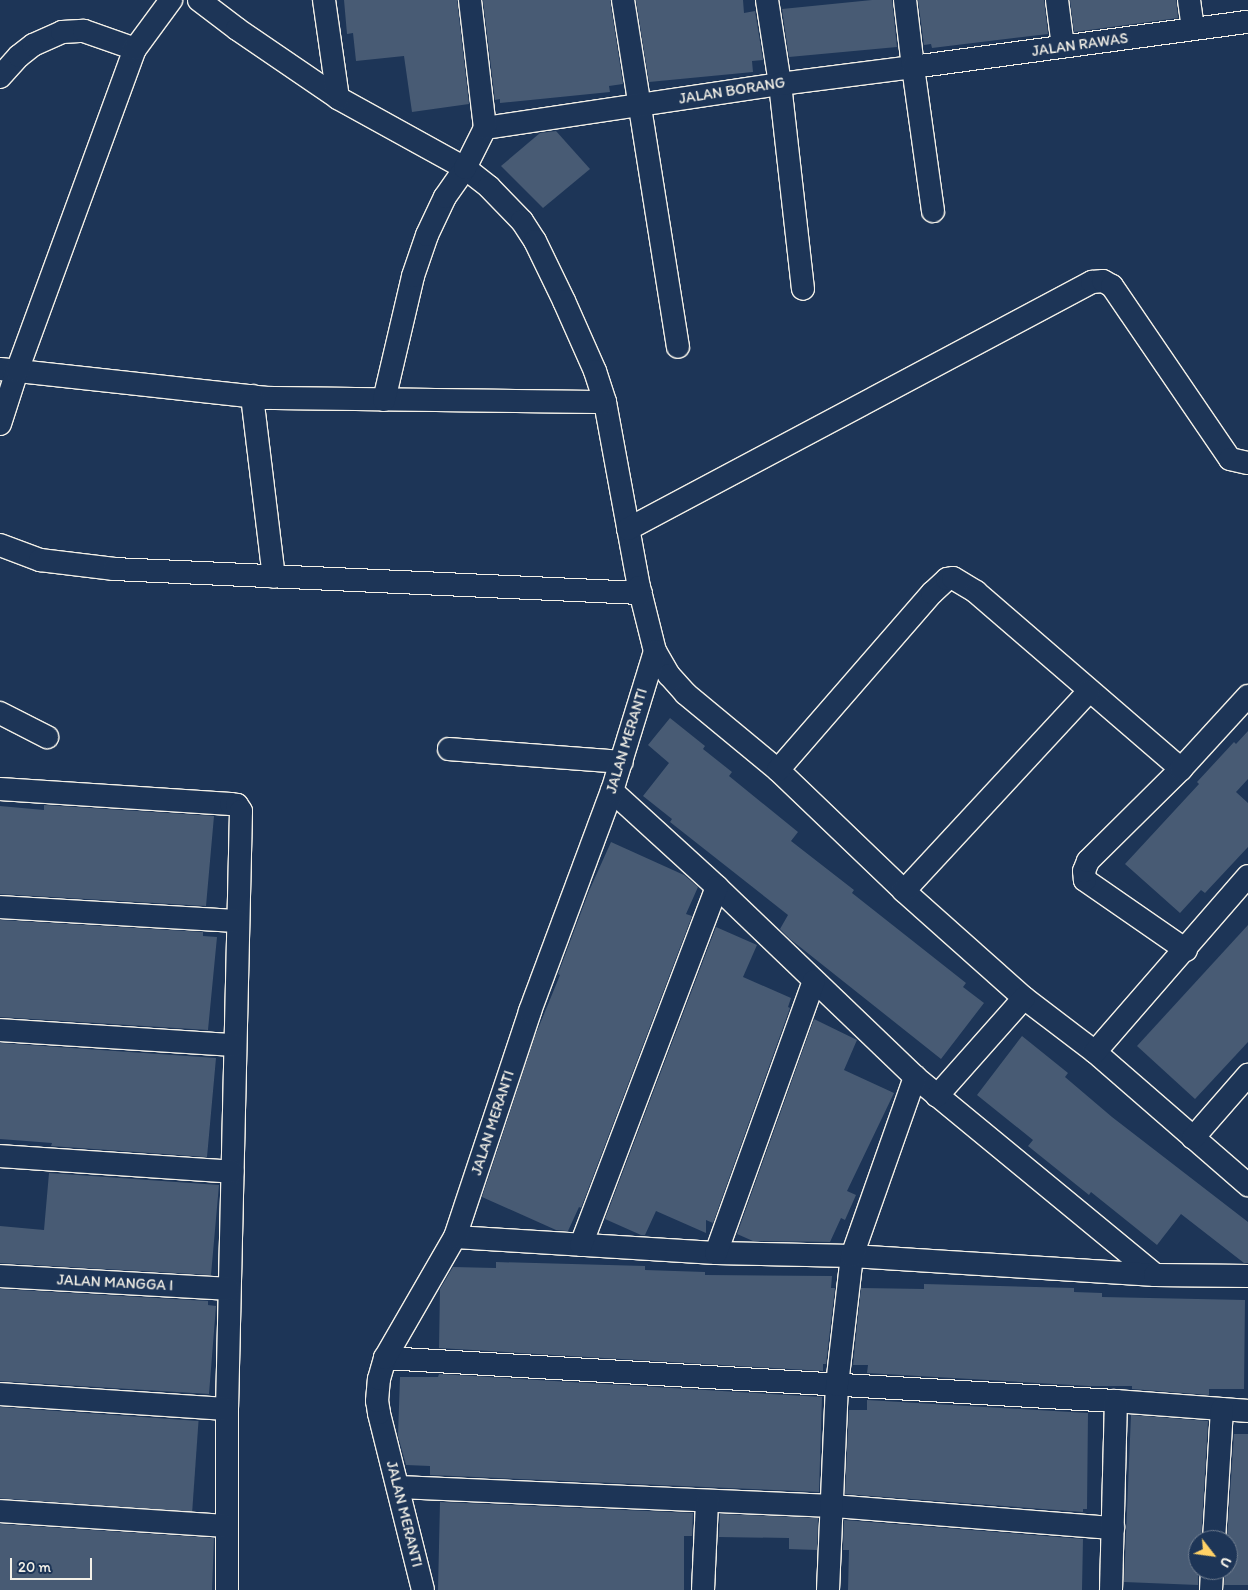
<!DOCTYPE html>
<html>
<head>
<meta charset="utf-8">
<style>
  body { margin:0 }
  #map { position:relative; width:1248px; height:1590px; overflow:hidden; background:#1d3557; font-family:Itim,sans-serif }
  div>[style] { position:absolute }
  [style*='--x'] { left:calc(var(--x)*1px); top:calc(var(--y)*1px); width:calc(var(--w)*1px); rotate:calc(var(--a)*1deg) }
  .building>* { inset:0; background:#485b74; transform-origin:0 0 }
  .roads { filter:drop-shadow(1px 0 #f4f1e8) drop-shadow(-1px 0 #f4f1e8) drop-shadow(0 1px #f4f1e8) drop-shadow(0 -1px #f4f1e8) }
  .street>* { height:22px; margin:-11px; padding:0 11px; transform-origin:11px; border-radius:11px; background:#1d3557 }
  span { translate:-50% -50%; white-space:nowrap; text-align:center; line-height:1.15; -webkit-text-stroke:4px #1d3557; paint-order:stroke }
  .street-label { font-size:15px; color:#f4f1e8 }
  .north { position:absolute; left:1188px; top:1530px; width:50px; height:50px; box-sizing:border-box; background:#1d3557; border:1px solid #738091; border-radius:50%; rotate:120deg; font-size:14px; font-weight:700; line-height:20px; text-align:center; color:#f4f1e8 }
  .north::after { content:''; display:block; margin:auto; width:18px; height:22px; background:#ffd166; clip-path:polygon(50% 0,100% 100%,50% 72%,0 100%) }
  .scale { position:absolute; left:10px; top:1558px; width:82px; height:22px; box-sizing:border-box; border:2px solid #f4f1e8; border-top:0; padding-left:6px; font-size:15px; line-height:18px; white-space:nowrap; color:#f4f1e8; -webkit-text-stroke:4px #1d3557; paint-order:stroke }
</style>
</head>
<body>
<div id="map">
  <div class="building">
    <i style="clip-path:polygon(344px 0,457px 0,469px 104px,412px 112px,404px 56px,356px 61px,353px 33px,347px 34px)"></i>
    <i style="clip-path:polygon(483px 0,610px 0,623px 84px,609px 86px,610px 92px,500px 103px,500px 99px,495px 100px)"></i>
    <i style="clip-path:polygon(636px 0,743px 0,744px 13px,755px 11px,763px 60px,752px 61px,753px 72px,649px 82px)"></i>
    <i style="clip-path:polygon(872px 0,892px 0,897px 47px,789px 57px,782px 9px)"></i>
    <i style="clip-path:polygon(918px 0,1044px 0,1048px 34px,932px 48px,931px 44px,924px 45px)"></i>
    <i style="clip-path:polygon(1070px 0,1176px 0,1178px 18px,1074px 32px)"></i>
    <i style="clip-path:polygon(556px 131px,590px 169px,543px 208px,501px 166px,540px 133px)"></i>
    <i style="clip-path:polygon(670px 718px,705px 746px,703px 749px,732px 772px,729px 776px,798px 832px,791px 841px,854px 890px,852px 893px,966px 983px,963px 987px,984px 1003px,941px 1059px,790px 939px,780px 929px,788px 915px,670px 822px,672px 819px,643px 796px,669px 763px,648px 745px)"></i>
    <i style="clip-path:polygon(1248px 731px,1248px 779px,1236px 792px,1248px 803px,1248px 847px,1205px 893px,1201px 890px,1180px 913px,1125px 864px,1199px 784px,1197px 782px,1234px 742px,1236px 744px)"></i>
    <i style="clip-path:polygon(44px 805px,214px 816px,206px 906px,0 894px,0 806px,44px 810px)"></i>
    <i style="clip-path:polygon(611px 842px,684px 875px,698px 887px,686px 914px,692px 916px,581px 1208px,579px 1207px,568px 1231px,556px 1230px,482px 1197px,535px 1036px,560px 975px,558px 974px,589px 891px)"></i>
    <i style="clip-path:polygon(0 920px,203px 932px,203px 936px,217px 937px,208px 1030px,0 1017px)"></i>
    <i style="clip-path:polygon(1248px 925px,1248px 1042px,1195px 1099px,1137px 1046px)"></i>
    <i style="clip-path:polygon(716px 927px,757px 945px,743px 977px,791px 998px,788px 1007px,790px 1008px,713px 1223px,706px 1220px,706px 1233px,656px 1211px,645px 1235px,641px 1235px,605px 1219px)"></i>
    <i style="clip-path:polygon(814px 1019px,857px 1040px,844px 1070px,894px 1093px,847px 1191px,856px 1195px,845px 1220px,841px 1218px,830px 1242px,753px 1241px,737px 1234px)"></i>
    <i style="clip-path:polygon(1022px 1036px,1068px 1073px,1065px 1077px,1112px 1117px,1248px 1222px,1248px 1263px,1244px 1263px,1181px 1214px,1157px 1245px,1091px 1192px,1089px 1195px,1028px 1146px,1033px 1140px,977px 1095px)"></i>
    <i style="clip-path:polygon(0 1043px,216px 1058px,207px 1157px,51px 1146px,52px 1143px,0 1139px)"></i>
    <i style="clip-path:polygon(49px 1173px,219px 1185px,211px 1275px,0 1263px,0 1226px,44px 1230px)"></i>
    <i style="clip-path:polygon(496px 1262px,645px 1266px,645px 1270px,705px 1272px,705px 1275px,832px 1276px,831px 1288px,835px 1288px,826px 1364px,823px 1364px,823px 1371px,439px 1348px,440px 1289px,453px 1267px,496px 1268px)"></i>
    <i style="clip-path:polygon(924px 1284px,1074px 1288px,1074px 1292px,1102px 1293px,1102px 1297px,1245px 1300px,1244px 1389px,1209px 1389px,1209px 1395px,1132px 1389px,1132px 1386px,1089px 1386px,867px 1373px,868px 1365px,853px 1365px,861px 1288px,924px 1289px)"></i>
    <i style="clip-path:polygon(0 1289px,208px 1301px,208px 1305px,216px 1306px,209px 1394px,0 1381px)"></i>
    <i style="clip-path:polygon(439px 1374px,822px 1397px,819px 1492px,430px 1475px,430px 1466px,406px 1465px,398px 1436px,400px 1377px,438px 1377px)"></i>
    <i style="clip-path:polygon(867px 1400px,1088px 1413px,1087px 1509px,1083px 1509px,1083px 1512px,845px 1494px,849px 1410px,867px 1410px)"></i>
    <i style="left:0;top:1407px;width:199px;height:91px;rotate:4deg"></i>
    <i style="clip-path:polygon(1131px 1415px,1208px 1421px,1201px 1540px,1198px 1540px,1198px 1585px,1124px 1582px)"></i>
    <i style="clip-path:polygon(1234px 1434px,1248px 1434px,1248px 1585px,1224px 1585px,1225px 1570px,1228px 1570px,1227px 1540px)"></i>
    <i style="clip-path:polygon(440px 1502px,693px 1513px,692px 1536px,684px 1536px,684px 1590px,438px 1590px)"></i>
    <i style="clip-path:polygon(720px 1514px,818px 1518px,817px 1550px,789px 1549px,789px 1538px,719px 1537px)"></i>
    <i style="clip-path:polygon(844px 1520px,1083px 1539px,1082px 1590px,848px 1590px,849px 1550px,843px 1550px)"></i>
    <i style="clip-path:polygon(0 1524px,214px 1538px,212px 1590px,0 1590px)"></i>
  </div>
  <div class="roads">
    <div class="street">
      <i style="--x:199;--y:0;--w:48;--a:37.3"></i>
      <i style="--x:237;--y:29;--w:122;--a:34.3"></i>
      <i style="--x:338;--y:98;--w:145;--a:28.9"></i>
      <i style="--x:465;--y:168;--w:31;--a:38"></i>
      <i style="--x:489;--y:187;--w:47;--a:45.9"></i>
      <i style="--x:522;--y:221;--w:24;--a:57"></i>
      <i style="--x:535;--y:241;--w:67;--a:64.2"></i>
      <i style="--x:564;--y:301;--w:77;--a:66.1"></i>
      <i style="--x:595;--y:371;--w:33;--a:72"></i>
      <i style="--x:605;--y:402;--w:188;--a:79.6"></i>
      <i style="--x:639;--y:587;--w:66;--a:76"></i>
      <i style="--x:655;--y:651;--w:28;--a:60"></i>
      <i style="--x:669;--y:675;--w:25;--a:48"></i>
      <i style="--x:686;--y:694;--w:119;--a:39.6"></i>
      <i style="--x:778;--y:770;--w:175;--a:43.8"></i>
      <i style="--x:904;--y:891;--w:161;--a:41.7"></i>
      <i style="--x:1024;--y:998;--w:89;--a:37.3"></i>
      <i style="--x:1095;--y:1052;--w:203;--a:41"></i>
      <i style="--x:324;--y:0;--w:99;--a:81.9"></i>
      <i style="--x:623;--y:0;--w:351;--a:81"></i>
      <i style="--x:767;--y:0;--w:85;--a:81.2"></i>
      <i style="--x:780;--y:84;--w:206;--a:83.6"></i>
      <i style="--x:1057;--y:0;--w:47;--a:82.7"></i>
      <i style="--x:1189;--y:0;--w:29;--a:82"></i>
      <i style="--x:0;--y:77;--w:28;--a:-48"></i>
      <i style="--x:19;--y:56;--w:18;--a:-38"></i>
      <i style="--x:33;--y:45;--w:32;--a:-24"></i>
      <i style="--x:62;--y:32;--w:22;--a:-3"></i>
      <i style="--x:84;--y:31;--w:54;--a:19.4"></i>
      <i style="--x:485;--y:128;--w:298;--a:-8.5"></i>
      <i style="--x:780;--y:84;--w:134;--a:-7.3"></i>
      <i style="--x:913;--y:67;--w:67;--a:-96.8"></i>
      <i style="--x:933;--y:211;--w:145;--a:-97.9"></i>
      <i style="--x:913;--y:67;--w:338;--a:-7.7"></i>
      <i style="--x:0;--y:369;--w:268;--a:6.2"></i>
      <i style="--x:266;--y:398;--w:339;--a:0.7"></i>
      <i style="--x:252;--y:396;--w:182;--a:83.1"></i>
      <i style="--x:384;--y:400;--w:127;--a:-76.8"></i>
      <i style="--x:413;--y:276;--w:43;--a:-71.1"></i>
      <i style="--x:427;--y:235;--w:42;--a:-64.7"></i>
      <i style="--x:445;--y:197;--w:35;--a:-55"></i>
      <i style="--x:465;--y:168;--w:45;--a:-63.4"></i>
      <i style="--x:485;--y:128;--w:129;--a:-96.7"></i>
      <i style="--x:0;--y:424;--w:56;--a:-72.2"></i>
      <i style="--x:17;--y:371;--w:343;--a:-69.9"></i>
      <i style="--x:135;--y:49;--w:61;--a:-53.7"></i>
      <i style="--x:628;--y:529;--w:526;--a:-28.03"></i>
      <i style="--x:1092;--y:282;--w:11;--a:-5"></i>
      <i style="--x:1103;--y:281;--w:10;--a:29"></i>
      <i style="--x:1112;--y:286;--w:209;--a:55.7"></i>
      <i style="--x:1230;--y:459;--w:18;--a:13"></i>
      <i style="--x:0;--y:545;--w:43;--a:20.6"></i>
      <i style="--x:40;--y:560;--w:75;--a:6.9"></i>
      <i style="--x:114;--y:569;--w:527;--a:2.61"></i>
      <i style="--x:0;--y:713;--w:53;--a:27.1"></i>
      <i style="--x:449;--y:749;--w:173;--a:4.3"></i>
      <i style="--x:778;--y:770;--w:235;--a:-49"></i>
      <i style="--x:932;--y:593;--w:21;--a:-43"></i>
      <i style="--x:947;--y:579;--w:6;--a:-9"></i>
      <i style="--x:953;--y:578;--w:27;--a:31"></i>
      <i style="--x:976;--y:592;--w:271;--a:40.8"></i>
      <i style="--x:0;--y:789;--w:231;--a:3.7"></i>
      <i style="--x:231;--y:804;--w:6;--a:9"></i>
      <i style="--x:237;--y:805;--w:7;--a:56"></i>
      <i style="--x:241;--y:811;--w:598;--a:91.34"></i>
      <i style="--x:227;--y:1409;--w:181;--a:90"></i>
      <i style="--x:612;--y:791;--w:142;--a:42.4"></i>
      <i style="--x:717;--y:887;--w:274;--a:43.8"></i>
      <i style="--x:915;--y:1077;--w:311;--a:39.5"></i>
      <i style="--x:904;--y:891;--w:272;--a:-47.2"></i>
      <i style="--x:0;--y:907;--w:238;--a:3.4"></i>
      <i style="--x:1186;--y:950;--w:123;--a:-145.3"></i>
      <i style="--x:1085;--y:880;--w:9;--a:-96"></i>
      <i style="--x:1084;--y:871;--w:11;--a:-68"></i>
      <i style="--x:1088;--y:861;--w:131;--a:-44.7"></i>
      <i style="--x:1181;--y:769;--w:99;--a:-47.5"></i>
      <i style="--x:0;--y:1030;--w:235;--a:3.7"></i>
      <i style="--x:1095;--y:1052;--w:233;--a:-49"></i>
      <i style="--x:937;--y:1096;--w:131;--a:-48.4"></i>
      <i style="--x:1193;--y:1138;--w:84;--a:-48.9"></i>
      <i style="--x:0;--y:1156;--w:233;--a:3.9"></i>
      <i style="--x:455;--y:1237;--w:261;--a:3.5"></i>
      <i style="--x:716;--y:1253;--w:136;--a:1.3"></i>
      <i style="--x:852;--y:1256;--w:304;--a:3.6"></i>
      <i style="--x:1155;--y:1275;--w:93;--a:0.6"></i>
      <i style="--x:581;--y:1245;--w:383;--a:-69.2"></i>
      <i style="--x:716;--y:1253;--w:289;--a:-70.2"></i>
      <i style="--x:0;--y:1276;--w:229;--a:3.2"></i>
      <i style="--x:385;--y:1358;--w:732;--a:3.37"></i>
      <i style="--x:1116;--y:1401;--w:132;--a:4.3"></i>
      <i style="--x:0;--y:1394;--w:227;--a:3.8"></i>
      <i style="--x:398;--y:1487;--w:435;--a:2.5"></i>
      <i style="--x:833;--y:1506;--w:281;--a:4.5"></i>
      <i style="--x:0;--y:1511;--w:227;--a:3.8"></i>
      <i style="--x:1214;--y:1540;--w:131;--a:-86.5"></i>
      <i style="--x:423;--y:1590;--w:182;--a:-104"></i>
      <i style="--x:379;--y:1413;--w:12;--a:-99"></i>
      <i style="--x:377;--y:1401;--w:22;--a:-85"></i>
      <i style="--x:379;--y:1379;--w:22;--a:-74"></i>
      <i style="--x:385;--y:1358;--w:140;--a:-60"></i>
      <i style="--x:455;--y:1237;--w:238;--a:-71.6"></i>
      <i style="--x:530;--y:1011;--w:235;--a:-69.6"></i>
      <i style="--x:612;--y:791;--w:146;--a:-72.9"></i>
      <i style="--x:703;--y:1590;--w:88;--a:-87.4"></i>
      <i style="--x:828;--y:1590;--w:205;--a:-87.5"></i>
      <i style="--x:837;--y:1385;--w:130;--a:-83.4"></i>
      <i style="--x:852;--y:1256;--w:190;--a:-70.6"></i>
      <i style="--x:1111;--y:1590;--w:189;--a:-88.5"></i>
      <i style="--x:1211;--y:1590;--w:20;--a:-87"></i>
    </div>
  </div>
  <div class="street-label">
    <span style="left:1080px;top:45px;rotate:-8deg">JALAN RAWAS</span>
    <span style="left:732px;top:91px;rotate:-9deg">JALAN BORANG</span>
    <span style="left:627px;top:741px;rotate:-73deg">JALAN MERANTI</span>
    <span style="left:493px;top:1123px;rotate:-72deg">JALAN MERANTI</span>
    <span style="left:115px;top:1283px;rotate:3deg">JALAN MANGGA I</span>
    <span style="left:404px;top:1514px;rotate:76deg">JALAN MERANTI</span>
  </div>
  <div class="north">U</div>
  <div class="scale">20 m</div>
</div>
</body>
</html>
